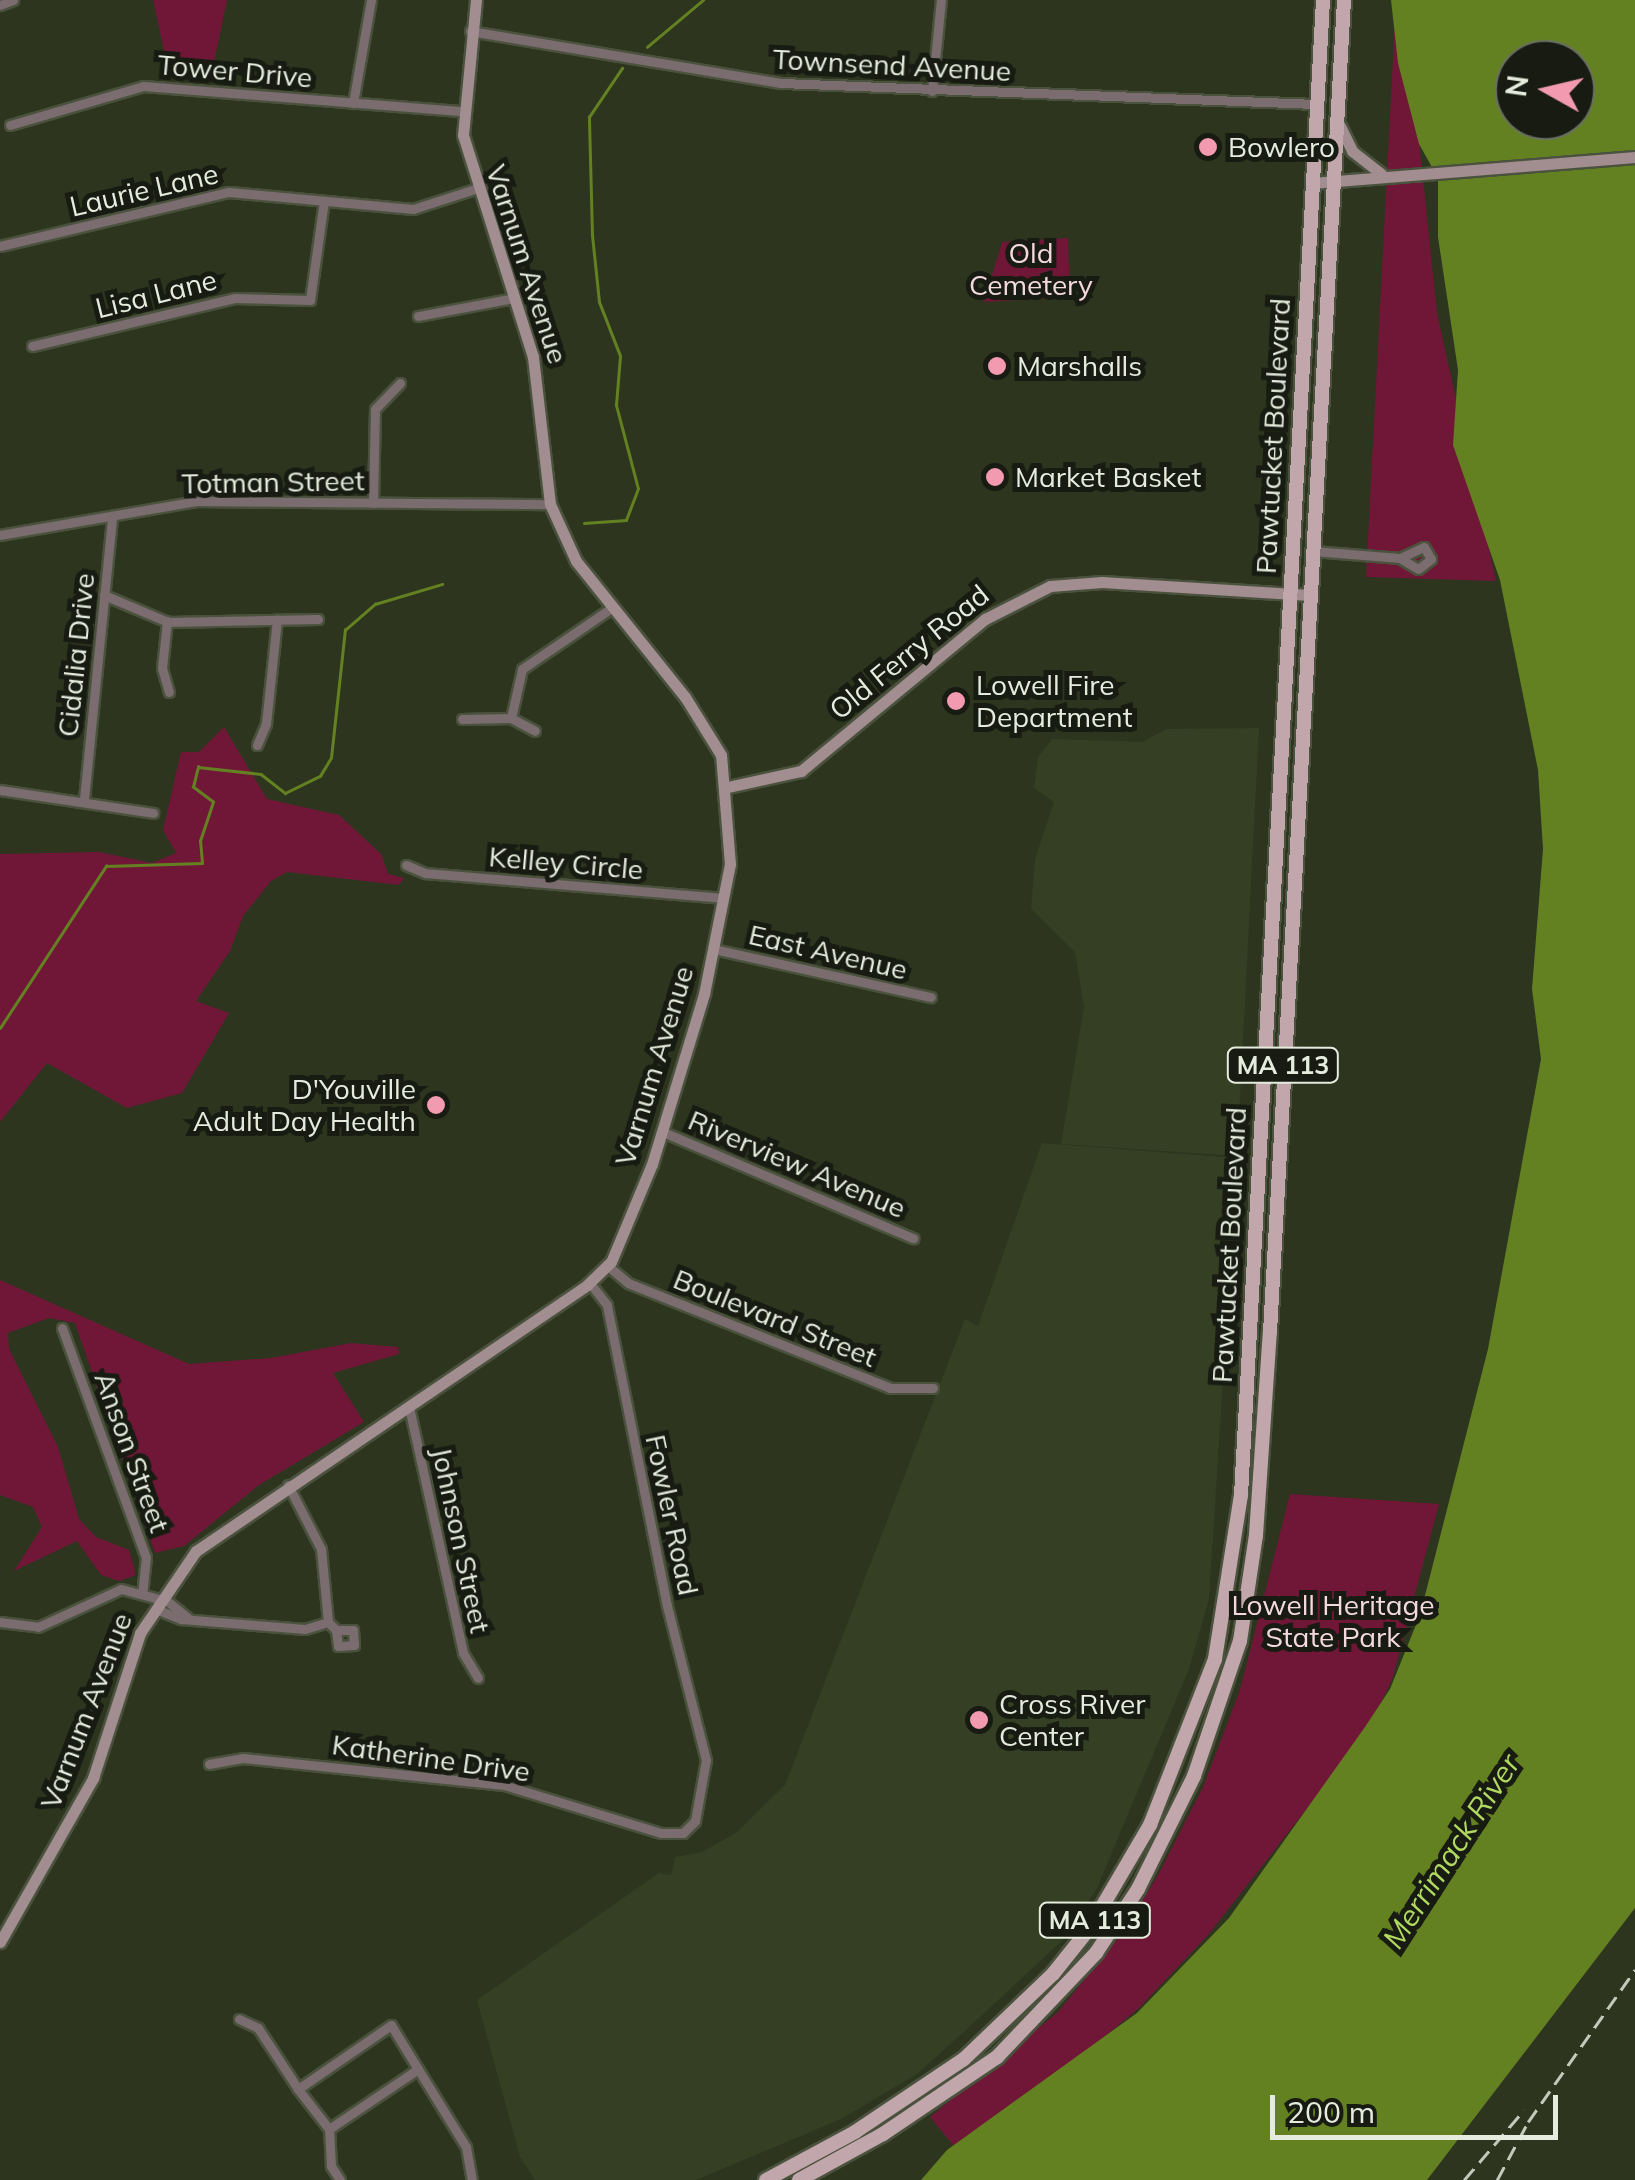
<!DOCTYPE html>
<html>
<head>
<meta charset="utf-8">
<style>
  body { margin:0 }
  #map { position:relative; width:1635px; height:2180px; overflow:hidden; background:#2d351f; font-family:Mulish,sans-serif }
  div>[style] { position:absolute }
  [style*='--x'] { left:calc(var(--x)*1px); top:calc(var(--y)*1px); width:calc(var(--w)*1px); rotate:calc(var(--a)*1deg) }
  .built>* { inset:0; background:#353f23 }
  .green>* { inset:0; background:#701738 }
  .water>* { inset:0; background:#648121 }
  .stream>* { height:2.5px; margin:-1.25px; padding:0 1.25px; transform-origin:1.25px; border-radius:1.25px; background:#648121 }
  .roads { filter:drop-shadow(2px 0 #4a523d) drop-shadow(-2px 0 #4a523d) drop-shadow(0 2px #4a523d) drop-shadow(0 -2px #4a523d) }
  .street>* { height:9px; margin:-4.5px; padding:0 4.5px; transform-origin:4.5px; border-radius:4.5px; background:#7a6c6f }
  .secondary>* { height:11px; margin:-5.5px; padding:0 5.5px; transform-origin:5.5px; border-radius:5.5px; background:#a28d91 }
  .primary>* { height:14px; margin:-7px; padding:0 7px; transform-origin:7px; border-radius:7px; background:#c1a6ac }
  .rail>* { height:2.5px; margin-top:-1.25px; transform-origin:0; background:repeating-linear-gradient(90deg,#c4cabb 0 15px,transparent 0 23px) }
  .dots>* { width:28px; height:28px; translate:-50% -50%; box-sizing:border-box; border:5px solid #171b11; border-radius:50% }
  span { translate:-50% -50%; white-space:nowrap; text-align:center; line-height:1.15; -webkit-text-stroke:10px #171b11; paint-order:stroke }
  .shield-label span { padding:2px 8px; background:#171b11; border:2px solid; border-radius:8px; -webkit-text-stroke-width:0 }
  .shield-label { font-size:25px; color:#e5ebdd; font-weight:700 }
  .street-label { font-size:28px; color:#e5ebdd }
  .poi-label { font-size:28px; color:#e5ebdd }
  .left { translate:0 -50%; text-align:left }
  .right { translate:-100% -50%; text-align:right }
  .park-label { font-size:28px; color:#f3d8dd }
  .water-label { font-size:30px; color:#b1d960; font-style:italic }
  .north { position:absolute; left:1495px; top:40px; width:100px; height:100px; box-sizing:border-box; background:#171b11; border:2px solid #696e63; border-radius:50%; rotate:278deg; font-size:28px; font-weight:700; line-height:40px; text-align:center; color:#e5ebdd }
  .north::after { content:''; display:block; margin:auto; width:35px; height:45px; background:#f29ab0; clip-path:polygon(50% 0,100% 100%,50% 72%,0 100%) }
  .scale { position:absolute; left:1270px; top:2095px; width:288px; height:45px; box-sizing:border-box; border:5px solid #e5ebdd; border-top:0; padding-left:12px; font-size:30px; line-height:35px; white-space:nowrap; color:#e5ebdd; -webkit-text-stroke:8px #171b11; paint-order:stroke }
</style>
</head>
<body>
<div id="map">
  <div class="built">
    <i style="clip-path:polygon(1259px 728px,1237px 1156px,1061px 1144px,1084px 1007px,1075px 952px,1031px 909px,1035px 859px,1054px 802px,1034px 788px,1038px 757px,1052px 739px,1142px 742px,1166px 729px)"></i>
    <i style="clip-path:polygon(1042px 1143px,1237px 1158px,1209px 1599px,1189px 1669px,1097px 1888px,1065px 1938px,967px 2029px,917px 2074px,841px 2119px,696px 2180px,535px 2180px,520px 2157px,477px 2000px,659px 1873px,671px 1875px,675px 1857px,702px 1852px,736px 1833px,785px 1785px,965px 1319px,978px 1326px)"></i>
  </div>
  <div class="green">
    <i style="clip-path:polygon(153px 0,227px 0,211px 77px,169px 74px)"></i>
    <i style="clip-path:polygon(1396px 0,1415px 102px,1437px 313px,1496px 581px,1366px 577px)"></i>
    <i style="clip-path:polygon(1068px 238px,1070px 297px,984px 302px,1002px 242px)"></i>
    <i style="clip-path:polygon(224px 727px,267px 799px,339px 815px,381px 854px,388px 874px,404px 878px,399px 885px,287px 872px,271px 881px,243px 916px,230px 951px,196px 1001px,229px 1013px,182px 1093px,127px 1108px,47px 1063px,0 1122px,0 854px,99px 852px,152px 863px,176px 853px,163px 830px,181px 752px,199px 752px)"></i>
    <i style="clip-path:polygon(0 1280px,189px 1364px,271px 1358px,351px 1343px,398px 1347px,399px 1354px,333px 1373px,364px 1422px,259px 1485px,184px 1546px,155px 1553px,75px 1323px,49px 1318px,8px 1333px,9px 1349px,58px 1447px,79px 1519px,96px 1537px,129px 1550px,136px 1575px,119px 1581px,101px 1575px,77px 1541px,14px 1571px,42px 1527px,33px 1507px,0 1495px)"></i>
    <i style="clip-path:polygon(1290px 1494px,1439px 1504px,1392px 1680px,1366px 1733px,1208px 1935px,1139px 2008px,1052px 2081px,969px 2164px,930px 2117px,1058px 2012px,1124px 1931px,1159px 1873px,1203px 1787px,1240px 1690px)"></i>
  </div>
  <div class="water">
    <i style="clip-path:polygon(evenodd,1391px 0,1635px 0,1635px 1908px,1427px 2180px,921px 2180px,947px 2150px,1137px 2013px,1229px 1918px,1365px 1727px,1390px 1689px,1420px 1615px,1488px 1349px,1541px 1059px,1532px 989px,1543px 849px,1538px 770px,1500px 580px,1453px 445px,1458px 370px,1438px 237px,1438px 178px,1419px 144px,1398px 63px,1391px 0,1515px 60px,1575px 60px,1575px 120px,1515px 120px,1515px 60px)"></i>
  </div>
  <div class="stream">
    <i style="--x:647;--y:47;--w:73;--a:-40"></i>
    <i style="--x:584;--y:523;--w:42;--a:-4.1"></i>
    <i style="--x:626;--y:520;--w:33;--a:-69"></i>
    <i style="--x:638;--y:489;--w:87;--a:-104.7"></i>
    <i style="--x:616;--y:405;--w:49;--a:-85.3"></i>
    <i style="--x:620;--y:356;--w:58;--a:-111.3"></i>
    <i style="--x:599;--y:302;--w:67;--a:-96"></i>
    <i style="--x:592;--y:235;--w:118;--a:-91.5"></i>
    <i style="--x:589;--y:117;--w:59;--a:-56"></i>
    <i style="--x:0;--y:1028;--w:194;--a:-56.8"></i>
    <i style="--x:106;--y:866;--w:96;--a:-1.8"></i>
    <i style="--x:202;--y:863;--w:22;--a:-95"></i>
    <i style="--x:200;--y:841;--w:41;--a:-71.6"></i>
    <i style="--x:213;--y:802;--w:25;--a:-143"></i>
    <i style="--x:193;--y:787;--w:21;--a:-76"></i>
    <i style="--x:198;--y:767;--w:63;--a:6.3"></i>
    <i style="--x:261;--y:774;--w:31;--a:38"></i>
    <i style="--x:285;--y:793;--w:39;--a:-26"></i>
    <i style="--x:320;--y:776;--w:21;--a:-59"></i>
    <i style="--x:331;--y:758;--w:129;--a:-83.8"></i>
    <i style="--x:345;--y:630;--w:40;--a:-41"></i>
    <i style="--x:375;--y:604;--w:70;--a:-16.6"></i>
  </div>
  <div class="roads">
    <div class="street">
      <i style="--x:0;--y:5;--w:14;--a:-21"></i>
      <i style="--x:470;--y:31;--w:315;--a:9.5"></i>
      <i style="--x:781;--y:83;--w:535;--a:2.25"></i>
      <i style="--x:932;--y:91;--w:91;--a:-84.4"></i>
      <i style="--x:353;--y:103;--w:105;--a:-80.1"></i>
      <i style="--x:10;--y:125;--w:139;--a:-16.3"></i>
      <i style="--x:143;--y:86;--w:321;--a:4.5"></i>
      <i style="--x:0;--y:246;--w:235;--a:-13.3"></i>
      <i style="--x:229;--y:192;--w:185;--a:5.3"></i>
      <i style="--x:413;--y:209;--w:65;--a:-17.9"></i>
      <i style="--x:418;--y:316;--w:98;--a:-10.6"></i>
      <i style="--x:32;--y:346;--w:209;--a:-13.3"></i>
      <i style="--x:235;--y:298;--w:75;--a:1.5"></i>
      <i style="--x:310;--y:300;--w:100;--a:-82"></i>
      <i style="--x:373;--y:503;--w:94;--a:-88.8"></i>
      <i style="--x:375;--y:409;--w:36;--a:-46"></i>
      <i style="--x:0;--y:535;--w:199;--a:-9.8"></i>
      <i style="--x:196;--y:501;--w:354;--a:0.5"></i>
      <i style="--x:1313;--y:551;--w:87;--a:4.6"></i>
      <i style="--x:1400;--y:558;--w:26;--a:-25"></i>
      <i style="--x:1424;--y:547;--w:14;--a:60"></i>
      <i style="--x:1431;--y:559;--w:16;--a:142"></i>
      <i style="--x:1418;--y:569;--w:21;--a:-149"></i>
      <i style="--x:104;--y:595;--w:69;--a:22.9"></i>
      <i style="--x:168;--y:622;--w:150;--a:-1.1"></i>
      <i style="--x:167;--y:621;--w:47;--a:96.1"></i>
      <i style="--x:162;--y:668;--w:25;--a:74"></i>
      <i style="--x:511;--y:718;--w:50;--a:-77.3"></i>
      <i style="--x:522;--y:669;--w:110;--a:-34.3"></i>
      <i style="--x:462;--y:719;--w:49;--a:-1.2"></i>
      <i style="--x:511;--y:718;--w:27;--a:28"></i>
      <i style="--x:257;--y:745;--w:23;--a:-67"></i>
      <i style="--x:266;--y:724;--w:105;--a:-84"></i>
      <i style="--x:0;--y:790;--w:155;--a:8.5"></i>
      <i style="--x:84;--y:799;--w:284;--a:-84.3"></i>
      <i style="--x:406;--y:865;--w:21;--a:23"></i>
      <i style="--x:425;--y:873;--w:300;--a:4.8"></i>
      <i style="--x:714;--y:949;--w:222;--a:12.5"></i>
      <i style="--x:663;--y:1132;--w:272;--a:23"></i>
      <i style="--x:608;--y:1266;--w:26;--a:40"></i>
      <i style="--x:628;--y:1283;--w:282;--a:21.8"></i>
      <i style="--x:890;--y:1388;--w:43;--a:0"></i>
      <i style="--x:62;--y:1328;--w:244;--a:69.9"></i>
      <i style="--x:146;--y:1557;--w:37;--a:96"></i>
      <i style="--x:409;--y:1407;--w:252;--a:77.6"></i>
      <i style="--x:463;--y:1653;--w:29;--a:59"></i>
      <i style="--x:288;--y:1485;--w:72;--a:62.7"></i>
      <i style="--x:321;--y:1549;--w:73;--a:84.5"></i>
      <i style="--x:328;--y:1622;--w:11;--a:45"></i>
      <i style="--x:336;--y:1630;--w:17;--a:0"></i>
      <i style="--x:353;--y:1630;--w:15;--a:86"></i>
      <i style="--x:354;--y:1645;--w:16;--a:176"></i>
      <i style="--x:338;--y:1646;--w:16;--a:-97"></i>
      <i style="--x:158;--y:1602;--w:9;--a:72"></i>
      <i style="--x:161;--y:1611;--w:22;--a:22"></i>
      <i style="--x:181;--y:1619;--w:124;--a:4.6"></i>
      <i style="--x:305;--y:1629;--w:24;--a:-17"></i>
      <i style="--x:0;--y:1622;--w:38;--a:7"></i>
      <i style="--x:38;--y:1627;--w:91;--a:-24.6"></i>
      <i style="--x:121;--y:1589;--w:48;--a:14.6"></i>
      <i style="--x:167;--y:1601;--w:26;--a:39"></i>
      <i style="--x:209;--y:1764;--w:35;--a:-10"></i>
      <i style="--x:243;--y:1758;--w:262;--a:5.9"></i>
      <i style="--x:504;--y:1785;--w:164;--a:17"></i>
      <i style="--x:661;--y:1833;--w:22;--a:0"></i>
      <i style="--x:683;--y:1833;--w:17;--a:-45"></i>
      <i style="--x:695;--y:1821;--w:62;--a:-79.8"></i>
      <i style="--x:706;--y:1760;--w:159;--a:-104.2"></i>
      <i style="--x:667;--y:1606;--w:307;--a:-101.3"></i>
      <i style="--x:607;--y:1305;--w:28;--a:-128"></i>
      <i style="--x:239;--y:2019;--w:21;--a:25"></i>
      <i style="--x:258;--y:2028;--w:73;--a:56.7"></i>
      <i style="--x:329;--y:2129;--w:51;--a:-127.8"></i>
      <i style="--x:298;--y:2089;--w:113;--a:-34.5"></i>
      <i style="--x:391;--y:2025;--w:52;--a:58.5"></i>
      <i style="--x:340;--y:2180;--w:17;--a:-123"></i>
      <i style="--x:331;--y:2166;--w:37;--a:-93"></i>
      <i style="--x:329;--y:2129;--w:107;--a:-34"></i>
      <i style="--x:418;--y:2069;--w:92;--a:58.4"></i>
      <i style="--x:466;--y:2147;--w:34;--a:80"></i>
    </div>
    <div class="secondary">
      <i style="--x:1340;--y:126;--w:28;--a:64"></i>
      <i style="--x:1352;--y:151;--w:37;--a:38"></i>
      <i style="--x:1312;--y:183;--w:324;--a:-4.6"></i>
      <i style="--x:728;--y:787;--w:75;--a:-12.4"></i>
      <i style="--x:801;--y:771;--w:239;--a:-39.6"></i>
      <i style="--x:985;--y:619;--w:73;--a:-26.9"></i>
      <i style="--x:1050;--y:586;--w:52;--a:-4.4"></i>
      <i style="--x:1102;--y:582;--w:208;--a:3.6"></i>
      <i style="--x:0;--y:1942;--w:189;--a:-60.4"></i>
      <i style="--x:93;--y:1778;--w:152;--a:-72"></i>
      <i style="--x:140;--y:1633;--w:99;--a:-55.7"></i>
      <i style="--x:196;--y:1551;--w:473;--a:-34.2"></i>
      <i style="--x:587;--y:1285;--w:33;--a:-44"></i>
      <i style="--x:611;--y:1262;--w:106;--a:-67.3"></i>
      <i style="--x:652;--y:1164;--w:178;--a:-73"></i>
      <i style="--x:704;--y:994;--w:133;--a:-78.7"></i>
      <i style="--x:730;--y:864;--w:109;--a:-94.7"></i>
      <i style="--x:721;--y:755;--w:68;--a:-121.8"></i>
      <i style="--x:685;--y:697;--w:174;--a:-128.7"></i>
      <i style="--x:576;--y:561;--w:63;--a:-114.5"></i>
      <i style="--x:550;--y:504;--w:148;--a:-96.6"></i>
      <i style="--x:533;--y:357;--w:233;--a:-107.5"></i>
      <i style="--x:463;--y:135;--w:136;--a:-84.5"></i>
    </div>
    <div class="primary">
      <i style="--x:766;--y:2180;--w:101;--a:-28.3"></i>
      <i style="--x:855;--y:2132;--w:131;--a:-33.8"></i>
      <i style="--x:964;--y:2059;--w:123;--a:-43.7"></i>
      <i style="--x:1053;--y:1974;--w:58;--a:-51.3"></i>
      <i style="--x:1089;--y:1929;--w:121;--a:-59.6"></i>
      <i style="--x:1150;--y:1825;--w:178;--a:-68.6"></i>
      <i style="--x:1215;--y:1659;--w:166;--a:-81"></i>
      <i style="--x:1241;--y:1495;--w:1497;--a:-86.86"></i>
      <i style="--x:799;--y:2180;--w:96;--a:-28.7"></i>
      <i style="--x:883;--y:2134;--w:138;--a:-34"></i>
      <i style="--x:997;--y:2057;--w:144;--a:-46.4"></i>
      <i style="--x:1096;--y:1953;--w:77;--a:-56.7"></i>
      <i style="--x:1138;--y:1889;--w:126;--a:-63.6"></i>
      <i style="--x:1194;--y:1776;--w:143;--a:-71.2"></i>
      <i style="--x:1240;--y:1641;--w:107;--a:-81.4"></i>
      <i style="--x:1256;--y:1535;--w:203;--a:-86.1"></i>
      <i style="--x:1270;--y:1332;--w:1334;--a:-86.82"></i>
    </div>
  </div>
  <div class="rail">
    <i style="--x:1464;--y:2180;--w:92;--a:-49.4"></i>
    <i style="--x:1497;--y:2180;--w:66;--a:-61.9"></i>
    <i style="--x:1528;--y:2122;--w:186;--a:-54.9"></i>
  </div>
  <div class="dots">
    <i style="left:1208px;top:147px;background:#f29ab0"></i>
    <i style="left:997px;top:366px;background:#f29ab0"></i>
    <i style="left:995px;top:477px;background:#f29ab0"></i>
    <i style="left:956px;top:701px;background:#f29ab0"></i>
    <i style="left:436px;top:1105px;background:#f29ab0"></i>
    <i style="left:979px;top:1720px;background:#f29ab0"></i>
  </div>
  <div class="shield-label">
    <span style="left:1283px;top:1065px">MA 113</span>
    <span style="left:1095px;top:1920px">MA 113</span>
  </div>
  <div class="street-label">
    <span style="left:892px;top:65px;rotate:3deg">Townsend Avenue</span>
    <span style="left:235px;top:71px;rotate:5deg">Tower Drive</span>
    <span style="left:144px;top:190px;rotate:-13deg">Laurie Lane</span>
    <span style="left:527px;top:264px;rotate:72deg">Varnum Avenue</span>
    <span style="left:156px;top:294px;rotate:-14deg">Lisa Lane</span>
    <span style="left:1273px;top:436px;rotate:-87deg">Pawtucket Boulevard</span>
    <span style="left:273px;top:482px;rotate:-1deg">Totman Street</span>
    <span style="left:909px;top:652px;rotate:-39deg">Old Ferry Road</span>
    <span style="left:76px;top:655px;rotate:-84deg">Cidalia Drive</span>
    <span style="left:566px;top:863px;rotate:5deg">Kelley Circle</span>
    <span style="left:828px;top:952px;rotate:13deg">East Avenue</span>
    <span style="left:654px;top:1066px;rotate:-73deg">Varnum Avenue</span>
    <span style="left:797px;top:1164px;rotate:23deg">Riverview Avenue</span>
    <span style="left:1229px;top:1245px;rotate:-87deg">Pawtucket Boulevard</span>
    <span style="left:775px;top:1318px;rotate:22deg">Boulevard Street</span>
    <span style="left:132px;top:1452px;rotate:70deg">Anson Street</span>
    <span style="left:672px;top:1515px;rotate:78deg">Fowler Road</span>
    <span style="left:461px;top:1540px;rotate:78deg">Johnson Street</span>
    <span style="left:86px;top:1711px;rotate:-69deg">Varnum Avenue</span>
    <span style="left:431px;top:1758px;rotate:8deg">Katherine Drive</span>
  </div>
  <div class="poi-label">
    <span class="left" style="left:1228px;top:147px">Bowlero</span>
    <span class="left" style="left:1017px;top:366px">Marshalls</span>
    <span class="left" style="left:1015px;top:477px">Market Basket</span>
    <span class="left" style="left:976px;top:701px">Lowell Fire<br>Department</span>
    <span class="right" style="left:416px;top:1105px">D'Youville<br>Adult Day Health</span>
    <span class="left" style="left:999px;top:1720px">Cross River<br>Center</span>
  </div>
  <div class="park-label">
    <span style="left:1031px;top:269px">Old<br>Cemetery</span>
    <span style="left:1333px;top:1621px">Lowell Heritage<br>State Park</span>
  </div>
  <div class="water-label">
    <span style="left:1451px;top:1851px;rotate:-57deg">Merrimack River</span>
  </div>
  <div class="north">N</div>
  <div class="scale">200 m</div>
</div>
</body>
</html>
